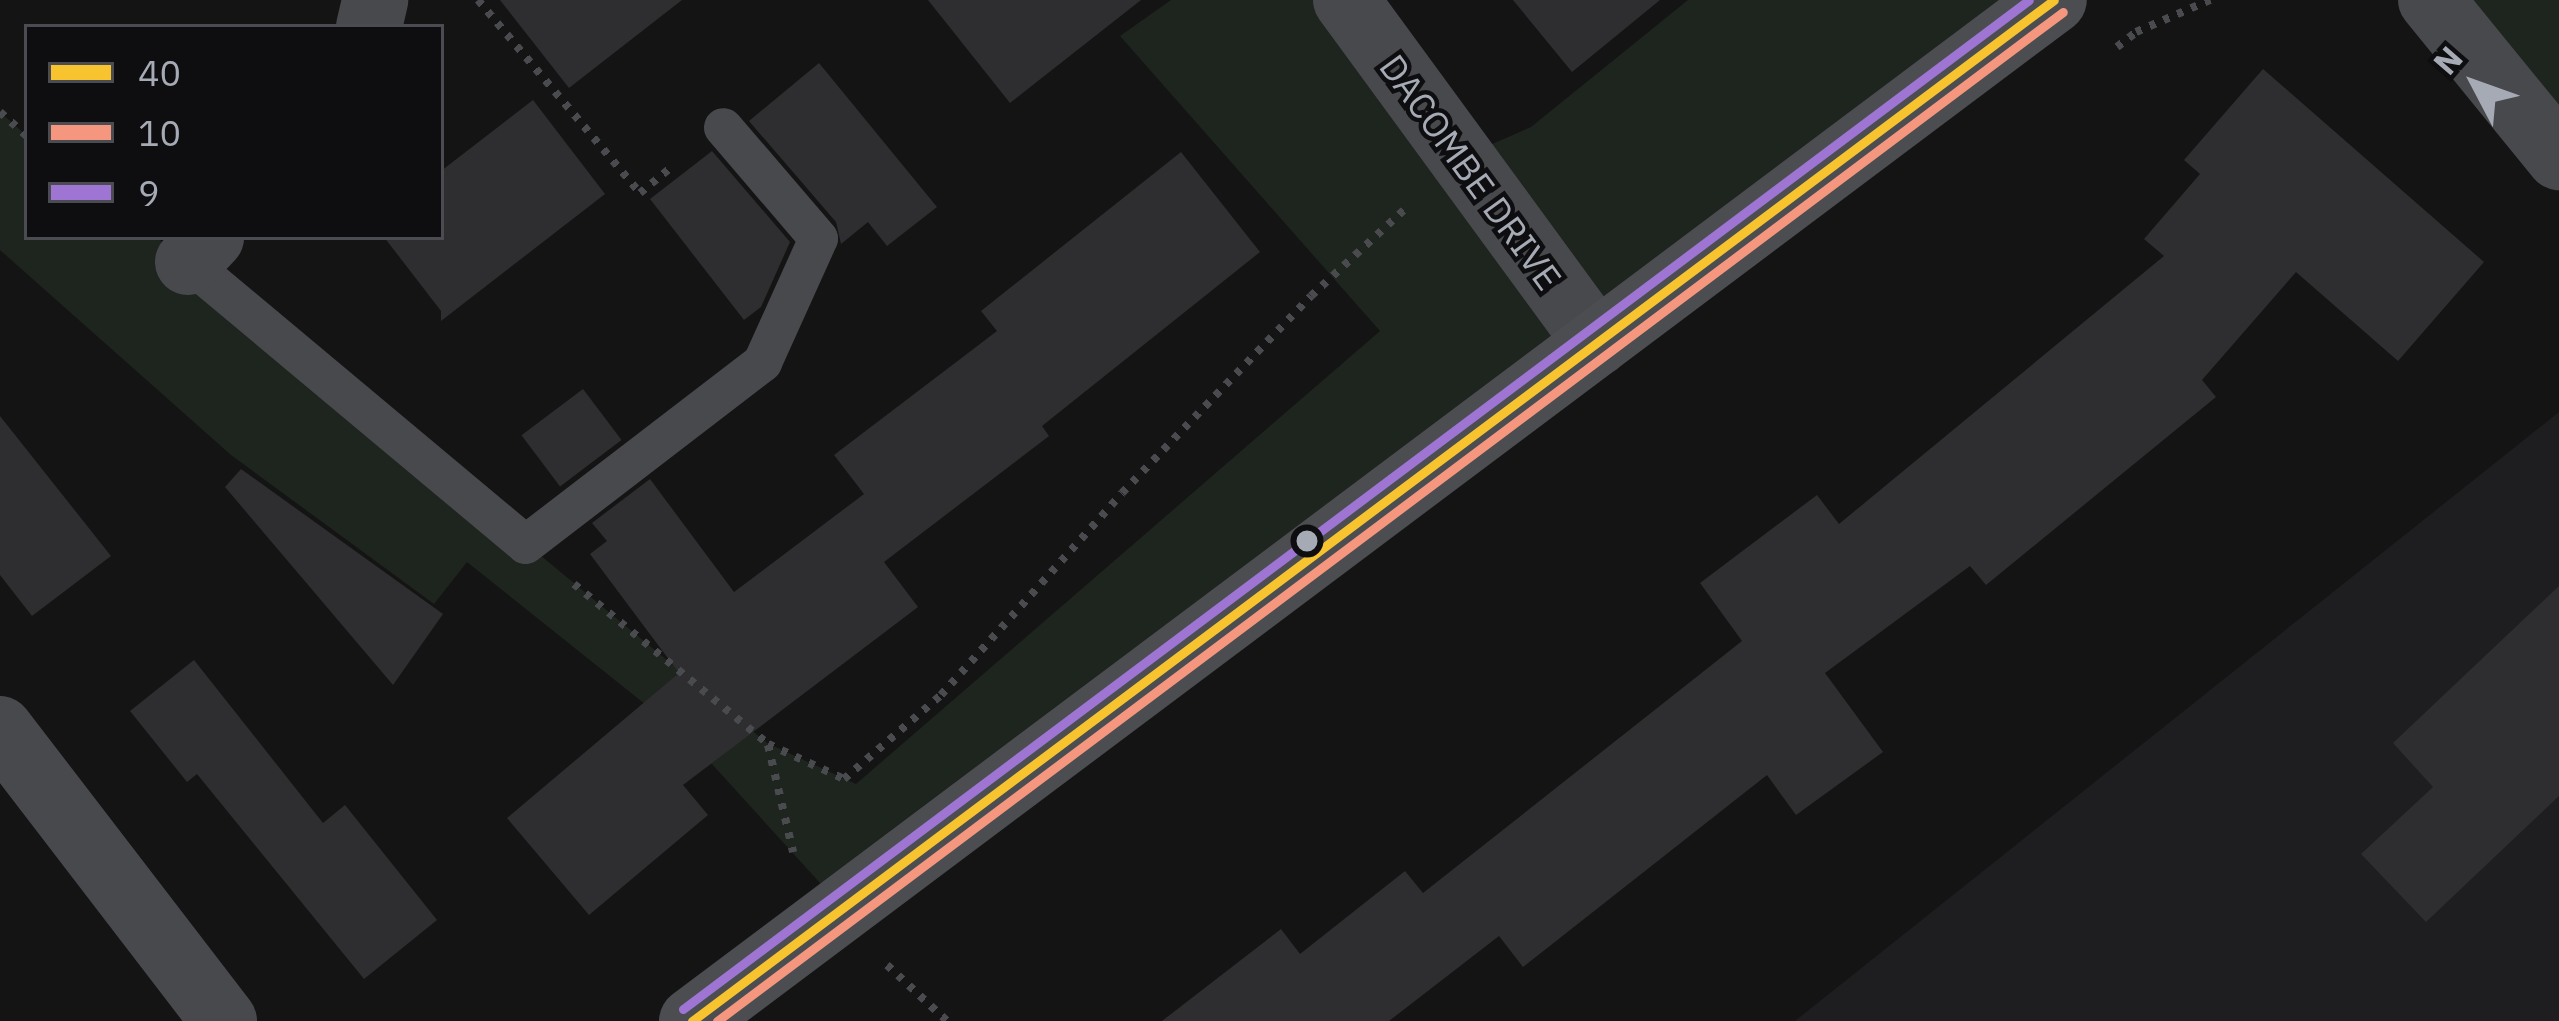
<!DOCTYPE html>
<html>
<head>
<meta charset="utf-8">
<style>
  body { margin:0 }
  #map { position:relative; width:2559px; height:1021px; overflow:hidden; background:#141414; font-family:"IBM Plex Sans",sans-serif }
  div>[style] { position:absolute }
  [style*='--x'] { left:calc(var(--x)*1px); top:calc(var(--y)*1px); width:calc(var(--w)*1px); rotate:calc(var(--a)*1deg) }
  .built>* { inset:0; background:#1e1e20 }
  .green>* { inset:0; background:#1e241e }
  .building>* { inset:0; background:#2e2e30; transform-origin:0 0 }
  .path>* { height:8px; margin-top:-4px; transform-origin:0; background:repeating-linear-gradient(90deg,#4a4b4f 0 6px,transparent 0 15px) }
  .service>* { height:39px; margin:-19.5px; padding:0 19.5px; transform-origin:19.5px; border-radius:19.5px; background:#48494d }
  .minor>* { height:66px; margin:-33px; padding:0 33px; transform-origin:33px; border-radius:33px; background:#48494d }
  .secondary>* { height:66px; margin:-33px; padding:0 33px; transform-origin:33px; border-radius:33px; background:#4c4d51 }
  .bus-1>* { height:9px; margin:-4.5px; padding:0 4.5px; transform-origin:4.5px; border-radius:4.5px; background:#f7c32f }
  .bus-2>* { height:9px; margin:-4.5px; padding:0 4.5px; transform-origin:4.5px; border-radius:4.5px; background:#f4977e }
  .bus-3>* { height:9px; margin:-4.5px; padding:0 4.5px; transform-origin:4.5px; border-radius:4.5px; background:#9e75d3 }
  .dots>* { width:33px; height:33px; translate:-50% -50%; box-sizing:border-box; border:6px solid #0e0e10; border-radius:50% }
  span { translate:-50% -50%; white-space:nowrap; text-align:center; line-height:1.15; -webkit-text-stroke:9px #0e0e10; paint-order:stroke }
  .street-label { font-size:36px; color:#a5aab5 }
  .legend { position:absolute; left:24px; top:24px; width:420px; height:216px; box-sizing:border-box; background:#0e0e10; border:3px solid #4a4c52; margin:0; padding:15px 21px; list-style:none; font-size:36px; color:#a5aab5 }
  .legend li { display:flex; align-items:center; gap:24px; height:60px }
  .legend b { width:60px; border:3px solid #4a4c52 }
  .north { position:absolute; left:2415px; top:24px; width:120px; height:120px; -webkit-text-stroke:9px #0e0e10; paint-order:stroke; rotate:311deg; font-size:33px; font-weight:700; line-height:48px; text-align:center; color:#a5aab5 }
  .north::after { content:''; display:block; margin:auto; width:42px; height:54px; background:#a5aab5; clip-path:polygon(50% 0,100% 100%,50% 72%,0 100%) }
</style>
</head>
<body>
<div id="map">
  <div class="built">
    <i style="clip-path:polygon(2559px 412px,2559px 1021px,1795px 1021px)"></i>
  </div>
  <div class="green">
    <i style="clip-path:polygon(1171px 0,1346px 0,1460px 158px,1531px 127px,1688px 0,2052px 0,841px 906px,690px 740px,467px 562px,434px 604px,231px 455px,0 250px,0 112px,27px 136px,27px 237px,156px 237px,767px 743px,856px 784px,1380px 331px,1120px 36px)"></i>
    <i style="clip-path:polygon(2431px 0,2559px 0,2559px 157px)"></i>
  </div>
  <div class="building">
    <i style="clip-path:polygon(500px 0,682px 0,569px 88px)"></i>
    <i style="clip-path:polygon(928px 0,1141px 0,1010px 103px)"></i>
    <i style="clip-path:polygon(1513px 0,1660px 0,1572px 72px)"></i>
    <i style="clip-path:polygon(819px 63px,937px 207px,887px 246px,868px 222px,841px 244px,836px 222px,749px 121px)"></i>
    <i style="clip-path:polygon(2263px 69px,2484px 262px,2398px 361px,2296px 272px,2202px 380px,2216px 397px,1986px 585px,1970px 566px,1825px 673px,1883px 752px,1796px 815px,1767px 775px,1523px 967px,1499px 936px,1389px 1021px,1162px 1021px,1281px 929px,1300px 954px,1405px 871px,1423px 893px,1742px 641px,1700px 583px,1817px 495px,1839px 524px,2164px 256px,2144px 239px,2200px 174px,2184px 160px)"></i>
    <i style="clip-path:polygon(533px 100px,605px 194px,441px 321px,441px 311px,384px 237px,441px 237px,441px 171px)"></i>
    <i style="clip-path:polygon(712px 151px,790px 242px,761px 307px,744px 320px,650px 199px)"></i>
    <i style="clip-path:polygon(1181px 152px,1260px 252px,1042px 426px,1049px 436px,884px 562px,918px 607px,683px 785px,708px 815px,589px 915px,507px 818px,679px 673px,590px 554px,607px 541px,592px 523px,650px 479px,734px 592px,864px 494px,834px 455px,997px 331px,981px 311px)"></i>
    <i style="left:583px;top:389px;width:64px;height:77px;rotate:53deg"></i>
    <i style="clip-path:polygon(0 416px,111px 556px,32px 616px,0 575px)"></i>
    <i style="clip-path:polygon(241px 469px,443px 614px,393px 685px,225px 487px)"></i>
    <i style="clip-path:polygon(2559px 586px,2559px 796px,2426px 922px,2361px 854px,2433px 787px,2393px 743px)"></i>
    <i style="clip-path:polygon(194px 660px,323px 823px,345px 805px,437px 920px,364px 979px,197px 774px,187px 782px,130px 711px)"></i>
  </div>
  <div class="path">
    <i style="--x:478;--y:0;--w:252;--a:50"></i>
    <i style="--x:640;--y:193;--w:44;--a:-39.5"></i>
    <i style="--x:2117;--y:47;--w:24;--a:-38"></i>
    <i style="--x:2136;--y:32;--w:81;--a:-23.4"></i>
    <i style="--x:0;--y:112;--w:36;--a:42"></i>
    <i style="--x:574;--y:584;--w:251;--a:39.5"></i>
    <i style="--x:768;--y:744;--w:84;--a:24.7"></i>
    <i style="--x:844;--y:779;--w:128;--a:-40.9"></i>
    <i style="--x:941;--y:695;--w:271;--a:-48.1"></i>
    <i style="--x:1122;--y:493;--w:273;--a:-46.2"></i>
    <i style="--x:1311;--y:296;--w:129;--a:-42.8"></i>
    <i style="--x:768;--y:745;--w:110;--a:76.8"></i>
    <i style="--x:887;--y:965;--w:82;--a:43"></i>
  </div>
  <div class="service">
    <i style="--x:188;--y:262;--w:439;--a:39.9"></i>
    <i style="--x:525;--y:544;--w:299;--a:-37.5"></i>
    <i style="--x:762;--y:362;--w:136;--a:-65.7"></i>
    <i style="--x:818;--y:238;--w:146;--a:-130.6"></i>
  </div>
  <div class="minor">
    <i style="--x:1346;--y:0;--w:425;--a:53.8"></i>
    <i style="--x:2431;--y:0;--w:203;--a:50.8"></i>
    <i style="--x:369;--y:27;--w:28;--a:-77"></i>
    <i style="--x:188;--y:262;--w:34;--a:-47"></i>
    <i style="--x:0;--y:729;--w:368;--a:52.5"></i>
  </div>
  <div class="secondary">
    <i style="--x:692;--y:1021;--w:1702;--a:-36.86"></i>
  </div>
  <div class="bus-1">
    <i style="--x:692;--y:1021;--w:1702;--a:-36.86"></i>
  </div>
  <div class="bus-2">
    <i style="--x:717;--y:1021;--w:1682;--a:-36.86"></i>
  </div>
  <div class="bus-3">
    <i style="--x:683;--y:1009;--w:1682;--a:-36.86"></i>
  </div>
  <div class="dots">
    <i style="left:1307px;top:541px;background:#a5aab5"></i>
  </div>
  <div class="street-label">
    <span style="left:1471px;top:172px;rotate:54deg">DACOMBE DRIVE</span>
  </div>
  <ul class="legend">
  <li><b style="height:15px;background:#f7c32f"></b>40</li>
  <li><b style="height:15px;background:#f4977e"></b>10</li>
  <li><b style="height:15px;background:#9e75d3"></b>9</li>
  </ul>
  <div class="north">N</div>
</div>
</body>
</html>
